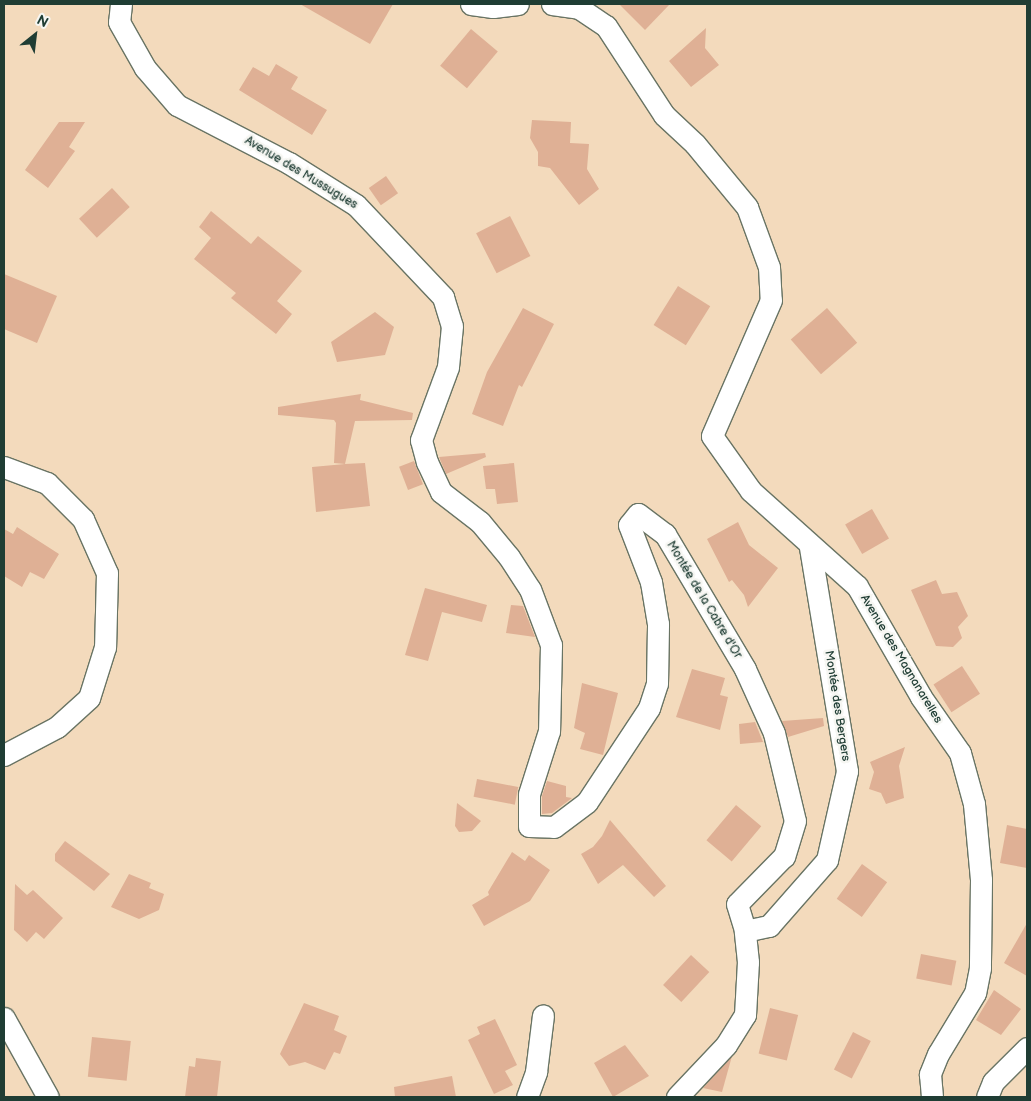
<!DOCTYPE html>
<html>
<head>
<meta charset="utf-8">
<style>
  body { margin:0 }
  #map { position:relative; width:1031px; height:1101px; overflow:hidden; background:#f3dabc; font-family:"Balsamiq Sans",sans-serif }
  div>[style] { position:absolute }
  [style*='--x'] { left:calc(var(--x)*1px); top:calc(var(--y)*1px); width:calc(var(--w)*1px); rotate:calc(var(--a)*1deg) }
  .building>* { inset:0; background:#dfb095; transform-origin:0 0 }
  .roads { filter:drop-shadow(1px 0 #697464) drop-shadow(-1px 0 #697464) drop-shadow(0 1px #697464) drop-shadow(0 -1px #697464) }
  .minor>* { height:21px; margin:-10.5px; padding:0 10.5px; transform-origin:10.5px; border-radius:10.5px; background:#fff }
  span { translate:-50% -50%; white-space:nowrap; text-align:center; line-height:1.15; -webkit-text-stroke:5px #f6f6f2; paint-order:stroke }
  .street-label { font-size:12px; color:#1f3d34 }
  .frame { position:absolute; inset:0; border:5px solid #1f3d34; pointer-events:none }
  .north { position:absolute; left:10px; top:10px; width:50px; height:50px; -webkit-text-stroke:4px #f6f6f2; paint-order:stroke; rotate:29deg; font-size:14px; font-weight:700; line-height:20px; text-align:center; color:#1f3d34 }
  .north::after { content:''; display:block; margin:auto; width:18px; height:22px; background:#1f3d34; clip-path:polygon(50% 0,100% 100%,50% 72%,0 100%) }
</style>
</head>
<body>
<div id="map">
  <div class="building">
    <i style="clip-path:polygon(300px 4px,393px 4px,370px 44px)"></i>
    <i style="clip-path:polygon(619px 4px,670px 4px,645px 30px)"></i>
    <i style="clip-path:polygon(706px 28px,705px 48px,719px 65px,691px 87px,669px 61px)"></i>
    <i style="left:471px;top:29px;width:35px;height:48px;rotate:40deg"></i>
    <i style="clip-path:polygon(276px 64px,298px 77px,291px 89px,327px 110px,312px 135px,239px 90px,253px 67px,269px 76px)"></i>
    <i style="clip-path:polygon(532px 120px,571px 122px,570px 143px,589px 144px,587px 169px,599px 189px,579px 205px,550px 168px,538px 166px,538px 152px,530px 138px)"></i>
    <i style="clip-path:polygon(59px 122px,85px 122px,69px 147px,75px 151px,48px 188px,25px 170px)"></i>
    <i style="left:386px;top:176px;width:21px;height:21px;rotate:55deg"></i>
    <i style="left:112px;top:188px;width:26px;height:45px;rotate:47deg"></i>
    <i style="clip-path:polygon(211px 211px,251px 244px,258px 236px,302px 271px,277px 301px,292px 314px,276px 334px,231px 298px,236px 293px,194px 259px,211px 238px,199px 227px)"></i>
    <i style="left:510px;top:216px;width:45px;height:38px;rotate:63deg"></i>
    <i style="clip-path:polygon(4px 274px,57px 296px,37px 343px,4px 329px)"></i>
    <i style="left:678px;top:286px;width:38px;height:46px;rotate:32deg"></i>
    <i style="clip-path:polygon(523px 308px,554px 324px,522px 387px,519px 385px,503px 426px,472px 414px,487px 372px)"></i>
    <i style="left:827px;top:308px;width:46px;height:48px;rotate:49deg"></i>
    <i style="clip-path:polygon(375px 312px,394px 327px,385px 355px,337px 362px,331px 342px)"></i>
    <i style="clip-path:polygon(361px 394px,360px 400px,413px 413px,412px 420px,355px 421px,345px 464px,365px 463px,370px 506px,316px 512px,312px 467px,345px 464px,334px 463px,336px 423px,334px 420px,278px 415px,278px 407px)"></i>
    <i style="clip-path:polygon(485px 453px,486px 457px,446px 474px,439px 457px)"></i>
    <i style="left:414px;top:461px;width:25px;height:16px;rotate:69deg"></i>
    <i style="clip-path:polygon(514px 463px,518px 502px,497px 504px,495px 489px,486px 489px,483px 466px)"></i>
    <i style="left:872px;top:509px;width:34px;height:31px;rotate:60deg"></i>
    <i style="clip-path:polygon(738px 522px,749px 545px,778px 568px,748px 607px,744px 595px,732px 580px,729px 582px,707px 539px)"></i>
    <i style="clip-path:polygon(17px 527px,59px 554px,44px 579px,30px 572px,22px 587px,4px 576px,4px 529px,13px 534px)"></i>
    <i style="clip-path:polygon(936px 580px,942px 594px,957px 592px,968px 616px,958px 627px,962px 638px,953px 647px,936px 646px,911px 590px)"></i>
    <i style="clip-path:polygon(425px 588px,487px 605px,482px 622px,442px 612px,428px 661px,405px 655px)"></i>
    <i style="clip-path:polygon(511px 605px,523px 606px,535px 637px,506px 633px)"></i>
    <i style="left:962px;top:666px;width:33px;height:34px;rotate:57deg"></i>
    <i style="clip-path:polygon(692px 669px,725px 678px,720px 695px,728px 697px,720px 730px,676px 717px)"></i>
    <i style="clip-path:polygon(582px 683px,618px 693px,603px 755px,580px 749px,585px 733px,574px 728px)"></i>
    <i style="clip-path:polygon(823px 718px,824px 726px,788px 737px,782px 721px)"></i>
    <i style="clip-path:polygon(755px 722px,763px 742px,740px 744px,739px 724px)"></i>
    <i style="clip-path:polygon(905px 747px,899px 766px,904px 798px,886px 804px,881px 793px,869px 789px,874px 772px,870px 762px)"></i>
    <i style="left:477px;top:779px;width:42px;height:18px;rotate:11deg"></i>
    <i style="clip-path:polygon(547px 781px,566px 786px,566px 797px,572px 798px,552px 813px,542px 814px,542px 796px)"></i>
    <i style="clip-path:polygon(457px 803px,481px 821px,472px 831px,459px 832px,455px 826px)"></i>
    <i style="left:736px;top:805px;width:33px;height:46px;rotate:40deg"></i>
    <i style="clip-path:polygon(610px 820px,666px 886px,654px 897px,623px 865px,598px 884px,581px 854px,593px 847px,602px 836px)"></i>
    <i style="clip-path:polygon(1007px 825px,1027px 829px,1027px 868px,1000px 863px)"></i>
    <i style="clip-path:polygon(65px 841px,110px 874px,94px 891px,55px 861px,55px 854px)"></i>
    <i style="clip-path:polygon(512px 852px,525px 861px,529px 855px,550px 870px,530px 901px,484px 926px,472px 905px,489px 895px,488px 892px)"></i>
    <i style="left:862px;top:864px;width:31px;height:43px;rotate:36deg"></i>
    <i style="clip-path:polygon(129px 874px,151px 883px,149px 888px,164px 894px,159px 910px,139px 919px,111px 907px)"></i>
    <i style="clip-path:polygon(15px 884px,27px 895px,33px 890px,63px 918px,44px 939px,36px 932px,27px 942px,14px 930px)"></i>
    <i style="clip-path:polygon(1027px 923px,1027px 976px,1004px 963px)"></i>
    <i style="left:921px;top:954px;width:36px;height:25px;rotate:11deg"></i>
    <i style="left:691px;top:955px;width:25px;height:41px;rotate:43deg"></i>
    <i style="clip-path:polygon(994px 990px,1021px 1009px,1001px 1035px,976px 1020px)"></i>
    <i style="clip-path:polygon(304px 1003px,339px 1016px,334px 1030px,347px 1036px,340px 1054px,334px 1052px,325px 1070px,305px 1062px,289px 1066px,280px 1054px)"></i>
    <i style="left:770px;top:1008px;width:29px;height:47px;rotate:14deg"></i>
    <i style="clip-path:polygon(495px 1019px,517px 1065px,505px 1071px,513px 1085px,494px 1094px,468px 1040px,480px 1034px,477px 1027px)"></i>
    <i style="left:853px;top:1032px;width:20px;height:42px;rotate:27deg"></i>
    <i style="left:92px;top:1037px;width:39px;height:40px;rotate:6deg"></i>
    <i style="clip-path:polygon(625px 1045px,649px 1076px,613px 1097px,594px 1063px)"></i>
    <i style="clip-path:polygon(732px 1056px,722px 1092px,703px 1088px)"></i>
    <i style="clip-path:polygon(196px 1058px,221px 1061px,217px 1097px,185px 1097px,189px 1066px,195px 1067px)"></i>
    <i style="clip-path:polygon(452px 1076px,456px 1097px,395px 1097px,394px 1087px)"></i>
  </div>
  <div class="roads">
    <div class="minor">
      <i style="--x:121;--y:4;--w:18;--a:96"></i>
      <i style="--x:119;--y:22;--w:53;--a:60.5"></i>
      <i style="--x:145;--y:68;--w:49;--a:49.1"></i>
      <i style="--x:177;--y:105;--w:126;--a:27.4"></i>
      <i style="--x:289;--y:163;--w:79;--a:32.1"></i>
      <i style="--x:356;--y:205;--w:127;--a:46.6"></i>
      <i style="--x:443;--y:297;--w:30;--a:73"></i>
      <i style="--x:452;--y:326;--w:41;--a:95.6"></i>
      <i style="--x:448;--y:367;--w:78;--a:110.3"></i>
      <i style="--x:421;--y:440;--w:23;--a:75"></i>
      <i style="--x:427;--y:462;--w:33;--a:65"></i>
      <i style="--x:441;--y:492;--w:49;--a:37.6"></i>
      <i style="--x:480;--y:522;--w:45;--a:50.4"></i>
      <i style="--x:509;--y:557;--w:38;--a:57"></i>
      <i style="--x:530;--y:589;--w:60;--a:69.4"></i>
      <i style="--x:551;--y:645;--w:86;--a:91.3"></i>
      <i style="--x:549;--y:731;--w:66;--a:107.6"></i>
      <i style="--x:529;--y:794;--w:32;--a:90"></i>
      <i style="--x:529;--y:826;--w:25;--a:2"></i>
      <i style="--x:554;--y:827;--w:41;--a:-37.1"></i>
      <i style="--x:587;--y:802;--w:113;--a:-56.6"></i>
      <i style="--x:649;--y:708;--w:26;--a:-72"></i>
      <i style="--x:657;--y:683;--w:59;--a:-89"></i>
      <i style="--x:658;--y:624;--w:43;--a:-99.5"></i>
      <i style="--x:651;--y:582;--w:61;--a:-111.1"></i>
      <i style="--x:629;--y:525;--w:14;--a:-51"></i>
      <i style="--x:638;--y:514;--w:34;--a:37"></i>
      <i style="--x:665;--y:534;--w:157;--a:59.3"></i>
      <i style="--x:745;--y:669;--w:70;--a:65.6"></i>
      <i style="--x:774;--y:733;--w:90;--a:76.6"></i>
      <i style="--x:795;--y:821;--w:37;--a:107"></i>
      <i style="--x:784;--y:856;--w:67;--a:134.4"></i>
      <i style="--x:737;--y:904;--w:28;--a:73"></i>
      <i style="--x:471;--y:4;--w:22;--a:8"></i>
      <i style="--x:493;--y:7;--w:25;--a:-7"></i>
      <i style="--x:552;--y:4;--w:27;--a:8"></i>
      <i style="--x:579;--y:8;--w:32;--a:34"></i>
      <i style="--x:606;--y:26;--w:106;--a:56.9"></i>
      <i style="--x:664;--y:115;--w:42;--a:43.1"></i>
      <i style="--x:695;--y:144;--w:82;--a:50.5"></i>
      <i style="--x:747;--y:207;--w:64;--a:69.9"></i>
      <i style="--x:769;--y:267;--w:33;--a:87"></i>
      <i style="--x:771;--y:300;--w:148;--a:113.5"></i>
      <i style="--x:712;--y:436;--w:67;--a:54.7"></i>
      <i style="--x:751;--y:491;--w:142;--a:41.9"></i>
      <i style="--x:857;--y:586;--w:128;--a:60"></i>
      <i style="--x:921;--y:697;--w:68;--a:55.1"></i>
      <i style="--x:960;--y:753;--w:53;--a:74.6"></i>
      <i style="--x:974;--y:804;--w:76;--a:84.7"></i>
      <i style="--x:981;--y:880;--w:88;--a:90.7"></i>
      <i style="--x:980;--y:968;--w:25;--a:101"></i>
      <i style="--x:975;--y:993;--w:71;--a:121.2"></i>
      <i style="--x:938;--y:1054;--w:22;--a:112"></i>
      <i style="--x:930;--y:1074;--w:23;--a:85"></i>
      <i style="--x:4;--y:467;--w:46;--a:20.4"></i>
      <i style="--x:47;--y:483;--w:51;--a:45"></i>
      <i style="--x:83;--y:519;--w:59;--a:66"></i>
      <i style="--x:107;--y:573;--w:74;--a:91.5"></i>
      <i style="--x:105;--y:647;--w:53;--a:107.4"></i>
      <i style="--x:89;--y:698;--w:43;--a:137.8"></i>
      <i style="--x:57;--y:727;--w:60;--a:152.2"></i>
      <i style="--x:4;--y:1018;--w:90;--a:60.9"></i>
      <i style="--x:527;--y:1097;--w:27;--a:-70"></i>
      <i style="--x:536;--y:1072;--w:57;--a:-83"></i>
      <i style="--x:677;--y:1097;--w:71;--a:-46.7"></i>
      <i style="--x:726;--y:1045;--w:36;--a:-58"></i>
      <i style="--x:745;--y:1015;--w:53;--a:-86.8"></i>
      <i style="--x:748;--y:962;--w:31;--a:-96"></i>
      <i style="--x:745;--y:931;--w:25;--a:-12"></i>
      <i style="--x:769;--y:926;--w:88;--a:-48.7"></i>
      <i style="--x:827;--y:860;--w:91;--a:-77.3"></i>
      <i style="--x:847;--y:771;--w:227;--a:-99.4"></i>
      <i style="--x:987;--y:1097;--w:16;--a:-68"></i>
      <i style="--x:993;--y:1082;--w:48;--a:-45"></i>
    </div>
  </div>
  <div class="street-label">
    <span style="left:301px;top:173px;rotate:31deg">Avenue des Mussugues</span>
    <span style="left:704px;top:600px;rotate:59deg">Montée de la Cabre d'Or</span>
    <span style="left:901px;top:659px;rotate:59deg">Avenue des Magnanarelles</span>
    <span style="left:837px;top:706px;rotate:81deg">Montée des Bergers</span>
  </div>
  <div class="frame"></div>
  <div class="north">N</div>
</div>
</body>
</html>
